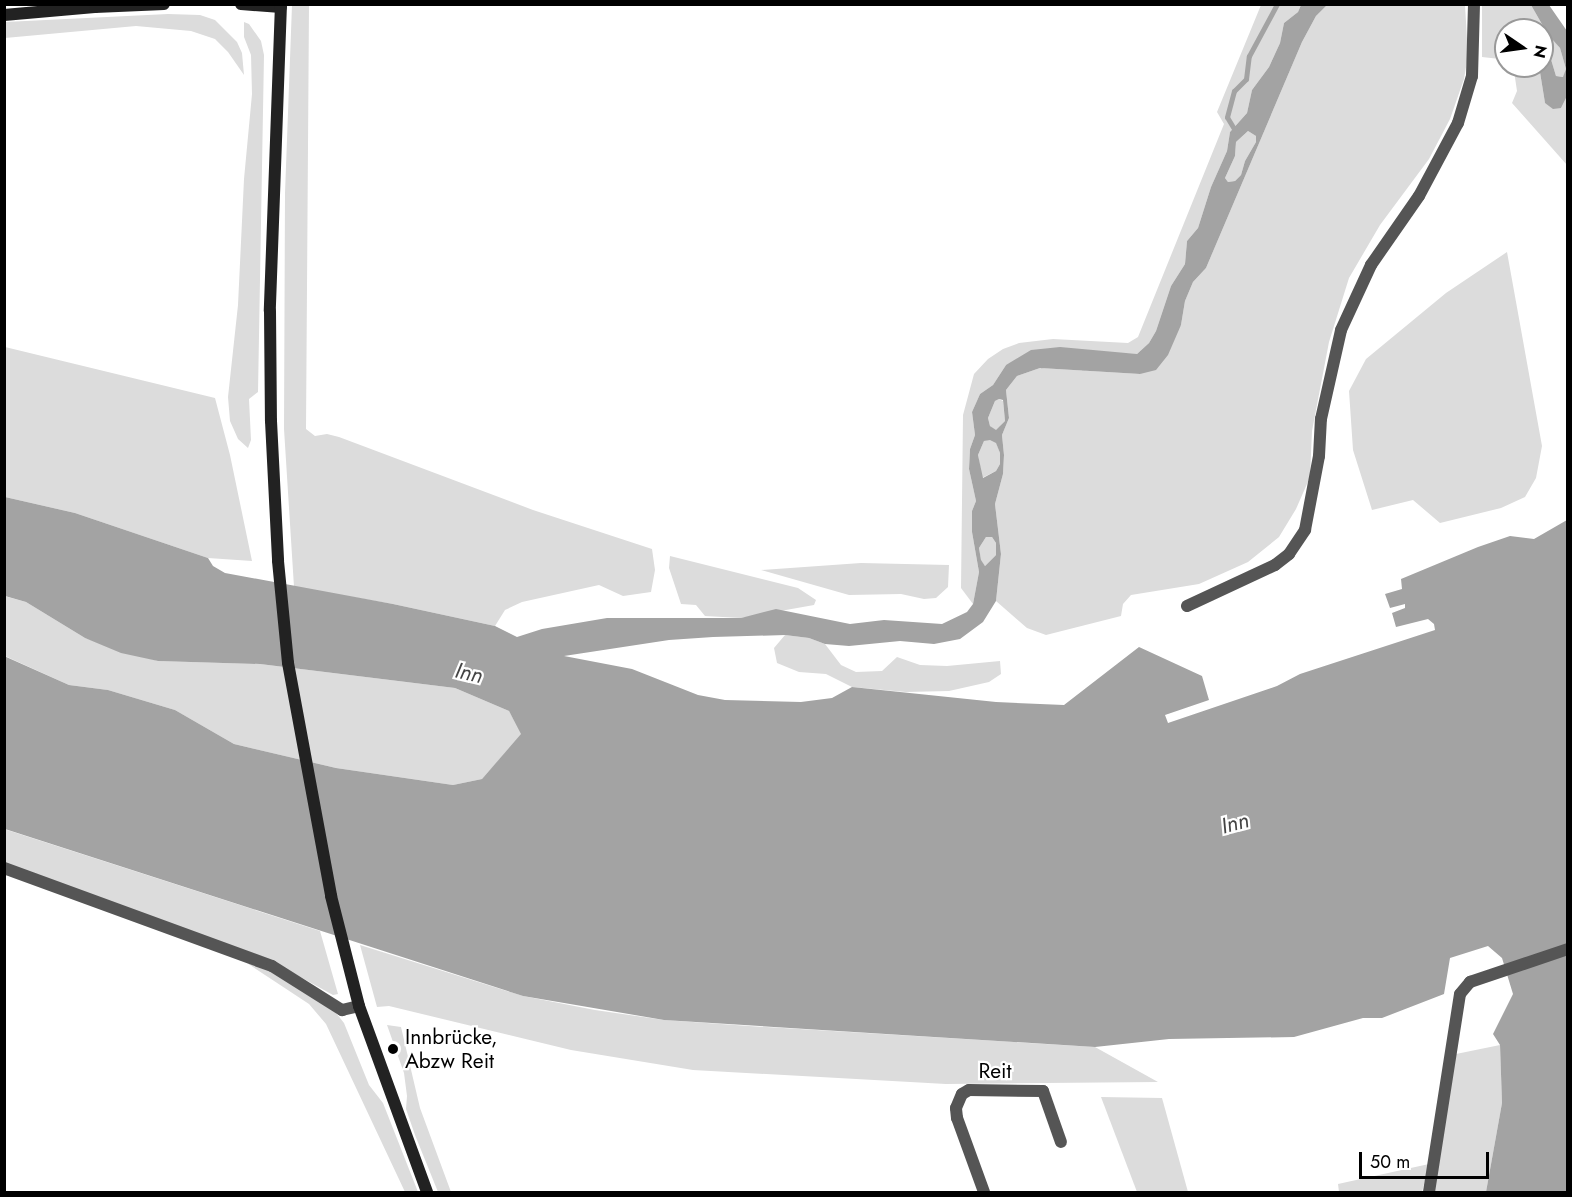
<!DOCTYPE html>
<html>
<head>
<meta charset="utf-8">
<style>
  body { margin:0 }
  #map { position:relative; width:1572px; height:1197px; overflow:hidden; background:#fff; font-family:Jost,sans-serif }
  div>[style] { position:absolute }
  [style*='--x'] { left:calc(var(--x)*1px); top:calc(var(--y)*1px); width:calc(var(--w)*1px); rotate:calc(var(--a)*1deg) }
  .green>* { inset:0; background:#dcdcdc }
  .water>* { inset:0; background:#a3a3a3 }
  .stream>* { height:5px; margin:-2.5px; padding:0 2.5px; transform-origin:2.5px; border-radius:2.5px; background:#a3a3a3 }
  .street>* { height:12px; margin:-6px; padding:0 6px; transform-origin:6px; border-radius:6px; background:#555 }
  .secondary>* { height:12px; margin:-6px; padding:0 6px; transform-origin:6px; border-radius:6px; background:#222 }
  .dots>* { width:16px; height:16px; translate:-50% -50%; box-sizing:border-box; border:3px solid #fff; border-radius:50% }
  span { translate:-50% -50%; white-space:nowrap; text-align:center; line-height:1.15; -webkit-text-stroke:4.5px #fff; paint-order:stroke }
  .poi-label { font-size:21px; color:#000 }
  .left { translate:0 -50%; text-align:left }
  .street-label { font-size:21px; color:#000 }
  .water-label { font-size:22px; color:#444; font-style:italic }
  .frame { position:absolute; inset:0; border:6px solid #000; pointer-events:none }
  .north { position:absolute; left:1494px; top:18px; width:60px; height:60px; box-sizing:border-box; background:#fff; border:2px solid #999; border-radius:50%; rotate:103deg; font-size:16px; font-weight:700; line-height:24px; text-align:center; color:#000 }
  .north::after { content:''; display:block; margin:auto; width:21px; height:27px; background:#000; clip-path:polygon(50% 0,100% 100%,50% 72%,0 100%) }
  .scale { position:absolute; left:1359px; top:1152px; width:130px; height:27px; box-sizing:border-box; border:3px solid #000; border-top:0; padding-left:8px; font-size:18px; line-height:21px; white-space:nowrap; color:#000; -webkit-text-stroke:4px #fff; paint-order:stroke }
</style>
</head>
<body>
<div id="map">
  <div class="green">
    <i style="clip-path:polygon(292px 5px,309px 5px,306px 429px,315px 436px,327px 434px,339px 437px,533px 510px,652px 549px,655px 570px,651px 592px,623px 596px,599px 585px,522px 602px,505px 610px,495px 626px,393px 604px,294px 587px,284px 429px,285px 193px)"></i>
    <i style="clip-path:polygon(1261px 5px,1301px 5px,1298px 12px,1284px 23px,1280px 43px,1269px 67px,1252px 90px,1247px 113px,1230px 132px,1227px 151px,1211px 187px,1198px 228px,1187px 241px,1185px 264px,1171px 286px,1156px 331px,1149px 343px,1137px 354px,1103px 353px,1006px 365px,993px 385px,980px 394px,972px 412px,975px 435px,970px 449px,969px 469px,976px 501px,972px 511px,972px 532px,979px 572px,973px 604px,961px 588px,963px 415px,974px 374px,988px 359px,1003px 349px,1019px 343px,1053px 339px,1128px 343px,1138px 337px,1224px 124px,1217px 112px)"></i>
    <i style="clip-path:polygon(1327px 5px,1465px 5px,1468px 55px,1464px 79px,1450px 119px,1429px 159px,1380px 225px,1349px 278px,1329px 342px,1312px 431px,1310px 477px,1296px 509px,1279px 537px,1248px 562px,1199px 584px,1131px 595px,1123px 604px,1121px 616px,1046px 635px,1027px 628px,996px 601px,1001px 554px,995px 504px,1003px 474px,1004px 455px,1002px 435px,1009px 418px,1006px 390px,1017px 376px,1040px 368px,1140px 374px,1181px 325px,1185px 301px,1193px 282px,1206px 268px,1302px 42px,1316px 16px)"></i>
    <i style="clip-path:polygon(1482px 5px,1531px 5px,1543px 26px,1540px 30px,1506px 30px,1506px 64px,1500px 59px,1482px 57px)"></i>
    <i style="clip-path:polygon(168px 14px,200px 15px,215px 20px,237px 42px,242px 53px,244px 75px,228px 52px,215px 39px,191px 31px,136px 26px,5px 38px,5px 22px)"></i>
    <i style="clip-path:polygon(244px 22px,249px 24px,261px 41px,264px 55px,258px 392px,249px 399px,251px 440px,248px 448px,238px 439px,230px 421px,228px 397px,238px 305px,244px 179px,252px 94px,251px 55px,244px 37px)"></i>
    <i style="clip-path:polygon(1552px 38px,1560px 48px,1566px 69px,1564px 77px,1556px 76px,1550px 56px)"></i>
    <i style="clip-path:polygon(1509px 66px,1539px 66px,1545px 103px,1561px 108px,1567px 96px,1567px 165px,1512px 103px,1517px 91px,1514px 71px)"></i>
    <i style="clip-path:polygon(1248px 131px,1256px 136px,1256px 142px,1245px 161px,1241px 175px,1235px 181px,1228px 182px,1225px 178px,1235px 156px,1236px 142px)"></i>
    <i style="clip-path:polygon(1507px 252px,1542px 446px,1536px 478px,1525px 497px,1501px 508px,1440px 523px,1413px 500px,1372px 510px,1353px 450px,1349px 391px,1366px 359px,1446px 293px)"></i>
    <i style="clip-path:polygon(5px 347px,215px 398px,230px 455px,252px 561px,208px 558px,75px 513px,5px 497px)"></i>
    <i style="clip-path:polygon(999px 399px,1003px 401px,1005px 421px,996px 431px,990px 426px,988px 418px,995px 401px)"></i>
    <i style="clip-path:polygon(990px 439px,996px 442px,1000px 453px,1000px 464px,996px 471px,982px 478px,978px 455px,984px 441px)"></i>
    <i style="clip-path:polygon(986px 537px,992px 537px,996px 543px,996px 555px,985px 566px,981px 561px,979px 548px)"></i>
    <i style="clip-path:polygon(670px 556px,798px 588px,816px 600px,814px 605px,741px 618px,705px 616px,696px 605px,681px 604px,669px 568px)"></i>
    <i style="clip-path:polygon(861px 563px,949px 565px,948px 587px,936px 598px,924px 599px,901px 594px,849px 595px,761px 570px)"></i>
    <i style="clip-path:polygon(4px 596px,26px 602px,85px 638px,158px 661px,260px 664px,455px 688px,509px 711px,522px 734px,482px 779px,453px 785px,336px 768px,234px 744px,175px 710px,108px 690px,69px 685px,5px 656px)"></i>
    <i style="clip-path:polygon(785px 635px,809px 638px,825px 644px,841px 665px,856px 672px,882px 671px,897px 657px,920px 665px,947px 666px,1000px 661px,1001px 674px,989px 682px,949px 691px,906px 692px,852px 687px,826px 674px,799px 672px,777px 663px,774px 648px)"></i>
    <i style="clip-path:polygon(4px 829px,320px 931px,338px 994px,333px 995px,266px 958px,5px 864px)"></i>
    <i style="clip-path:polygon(360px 945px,523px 996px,595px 1010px,664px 1020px,749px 1026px,1095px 1047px,1158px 1082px,946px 1084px,693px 1070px,571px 1050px,389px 1006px,377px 1007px)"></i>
    <i style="clip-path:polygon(247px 963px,278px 973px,329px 1004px,344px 1023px,369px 1085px,383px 1103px,418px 1192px,405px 1192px,326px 1024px,309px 1004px)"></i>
    <i style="clip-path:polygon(387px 1025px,401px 1027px,420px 1108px,451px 1192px,438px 1192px,415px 1135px,406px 1109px,407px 1096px,404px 1073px)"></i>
    <i style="clip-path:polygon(1500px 1045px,1502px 1103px,1486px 1192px,1434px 1192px,1456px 1054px)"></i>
    <i style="clip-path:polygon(1101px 1097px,1162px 1098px,1188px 1192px,1137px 1192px)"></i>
    <i style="clip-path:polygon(1429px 1164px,1422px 1192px,1339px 1192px,1338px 1184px)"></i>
  </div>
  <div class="water">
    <i style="clip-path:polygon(evenodd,1301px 5px,1327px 5px,1316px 16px,1302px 42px,1206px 268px,1193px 282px,1185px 301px,1181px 325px,1168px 355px,1156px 370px,1140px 374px,1040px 368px,1017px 376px,1006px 390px,1009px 418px,1002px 435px,1004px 455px,1003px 474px,995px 504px,1001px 554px,996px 601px,983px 622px,960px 639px,934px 644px,900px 641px,849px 646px,825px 644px,809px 638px,785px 635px,713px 637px,669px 640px,564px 656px,632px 669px,698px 695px,725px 700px,801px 702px,832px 698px,852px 687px,996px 702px,1064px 705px,1139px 647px,1202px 676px,1209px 700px,1165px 715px,1168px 723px,1277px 686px,1300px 674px,1435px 630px,1434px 624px,1428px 619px,1396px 627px,1392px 613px,1405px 608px,1405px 604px,1390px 608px,1385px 594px,1402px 589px,1401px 579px,1478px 547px,1510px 536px,1534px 539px,1567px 520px,1567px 1192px,1486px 1192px,1502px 1103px,1500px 1045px,1493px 1034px,1513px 994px,1502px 958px,1488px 946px,1450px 958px,1444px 994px,1382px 1018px,1363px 1018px,1294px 1037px,1169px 1039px,1095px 1047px,664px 1020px,523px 996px,5px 829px,4px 656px,69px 685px,108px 690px,175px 710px,234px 744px,336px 768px,453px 785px,482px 779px,521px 734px,509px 711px,455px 688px,260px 664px,158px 661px,121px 653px,85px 638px,26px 602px,5px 596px,5px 497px,75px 513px,208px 558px,213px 566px,225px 573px,393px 604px,495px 626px,517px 637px,542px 629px,607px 618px,741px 618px,776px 609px,850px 624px,884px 620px,942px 624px,967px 612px,973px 604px,979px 572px,972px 532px,972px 511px,976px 501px,969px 469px,970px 449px,975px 435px,972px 412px,980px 394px,993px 385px,1006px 365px,1031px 350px,1060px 347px,1137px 354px,1149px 343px,1156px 331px,1171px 286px,1185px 264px,1187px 241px,1198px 228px,1211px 187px,1227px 151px,1230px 132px,1247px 113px,1252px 90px,1269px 67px,1280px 43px,1284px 23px,1298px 12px,1301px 5px,1248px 131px,1256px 136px,1256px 142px,1245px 161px,1241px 175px,1235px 181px,1228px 182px,1225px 178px,1235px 156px,1236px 142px,1248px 131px,1301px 5px,999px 399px,1003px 400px,1005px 421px,996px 430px,990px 426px,988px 418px,995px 401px,999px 399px,1301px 5px,990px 440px,996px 443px,1000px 453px,1000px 464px,996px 471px,983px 478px,978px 455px,984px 441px,990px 440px,1301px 5px,986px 537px,992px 537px,996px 543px,996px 555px,985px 566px,981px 560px,979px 548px,986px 537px)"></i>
    <i style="clip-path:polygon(evenodd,1531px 5px,1549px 5px,1567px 31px,1567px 96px,1561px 108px,1553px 109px,1545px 103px,1539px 66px,1542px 66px,1542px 30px,1540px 30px,1543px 26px,1531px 5px,1552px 39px,1560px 48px,1566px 69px,1563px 77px,1556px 76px,1550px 56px,1552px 39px)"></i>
  </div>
  <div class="stream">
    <i style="--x:1236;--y:132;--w:17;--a:-121"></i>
    <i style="--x:1227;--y:117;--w:27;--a:-75"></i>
    <i style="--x:1234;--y:91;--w:17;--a:-45"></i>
    <i style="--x:1246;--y:79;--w:23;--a:-83"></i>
    <i style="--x:1249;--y:56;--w:59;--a:-61.7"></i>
  </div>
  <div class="street">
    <i style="--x:1187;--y:606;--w:97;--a:-25"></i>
    <i style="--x:1275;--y:565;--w:18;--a:-38"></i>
    <i style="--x:1289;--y:554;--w:29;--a:-56"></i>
    <i style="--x:1305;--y:530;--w:75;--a:-79.3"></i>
    <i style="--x:1319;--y:456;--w:37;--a:-87"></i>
    <i style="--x:1321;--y:419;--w:91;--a:-77.3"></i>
    <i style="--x:1341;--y:330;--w:72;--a:-65.2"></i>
    <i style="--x:1371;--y:265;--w:84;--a:-55.2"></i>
    <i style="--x:1419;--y:196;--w:83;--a:-61.9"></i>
    <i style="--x:1458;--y:123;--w:49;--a:-73.4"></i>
    <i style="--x:1472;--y:76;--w:72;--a:-88.4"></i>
    <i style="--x:4;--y:868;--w:285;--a:20.1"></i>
    <i style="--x:272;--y:966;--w:83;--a:32.2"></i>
    <i style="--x:342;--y:1010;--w:17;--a:-13"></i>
    <i style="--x:984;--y:1192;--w:79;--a:-110"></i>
    <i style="--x:957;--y:1118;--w:10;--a:-96"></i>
    <i style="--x:956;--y:1108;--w:15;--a:-67"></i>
    <i style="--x:962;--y:1094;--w:8;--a:-30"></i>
    <i style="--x:969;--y:1090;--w:74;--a:0.8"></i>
    <i style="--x:1043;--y:1091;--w:54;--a:70.6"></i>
    <i style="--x:1429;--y:1192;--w:200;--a:-81.1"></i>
    <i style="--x:1460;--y:994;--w:16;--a:-50"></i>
    <i style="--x:1470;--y:982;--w:103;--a:-18.6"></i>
  </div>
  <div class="secondary">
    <i style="--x:241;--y:4;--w:40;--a:4.3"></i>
    <i style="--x:281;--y:4;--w:307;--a:92.1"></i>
    <i style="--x:270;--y:311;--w:110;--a:89.5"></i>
    <i style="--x:271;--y:421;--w:140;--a:87.1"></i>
    <i style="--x:278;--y:561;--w:102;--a:84.4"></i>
    <i style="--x:288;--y:663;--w:237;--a:79.5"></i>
    <i style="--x:331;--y:896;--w:114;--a:75.7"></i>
    <i style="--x:359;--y:1006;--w:198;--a:69.9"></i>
    <i style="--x:4;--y:15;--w:91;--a:-5"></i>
    <i style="--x:95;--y:7;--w:69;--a:-2.5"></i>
  </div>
  <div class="dots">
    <i style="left:393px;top:1049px;background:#000"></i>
  </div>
  <div class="poi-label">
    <span class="left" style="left:405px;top:1049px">Innbrücke,<br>Abzw Reit</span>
  </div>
  <div class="street-label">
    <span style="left:995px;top:1071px">Reit</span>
  </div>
  <div class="water-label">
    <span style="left:469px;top:673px;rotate:13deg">Inn</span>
    <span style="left:1235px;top:823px;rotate:-15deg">Inn</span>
  </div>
  <div class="frame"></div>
  <div class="north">N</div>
  <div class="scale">50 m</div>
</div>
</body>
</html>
